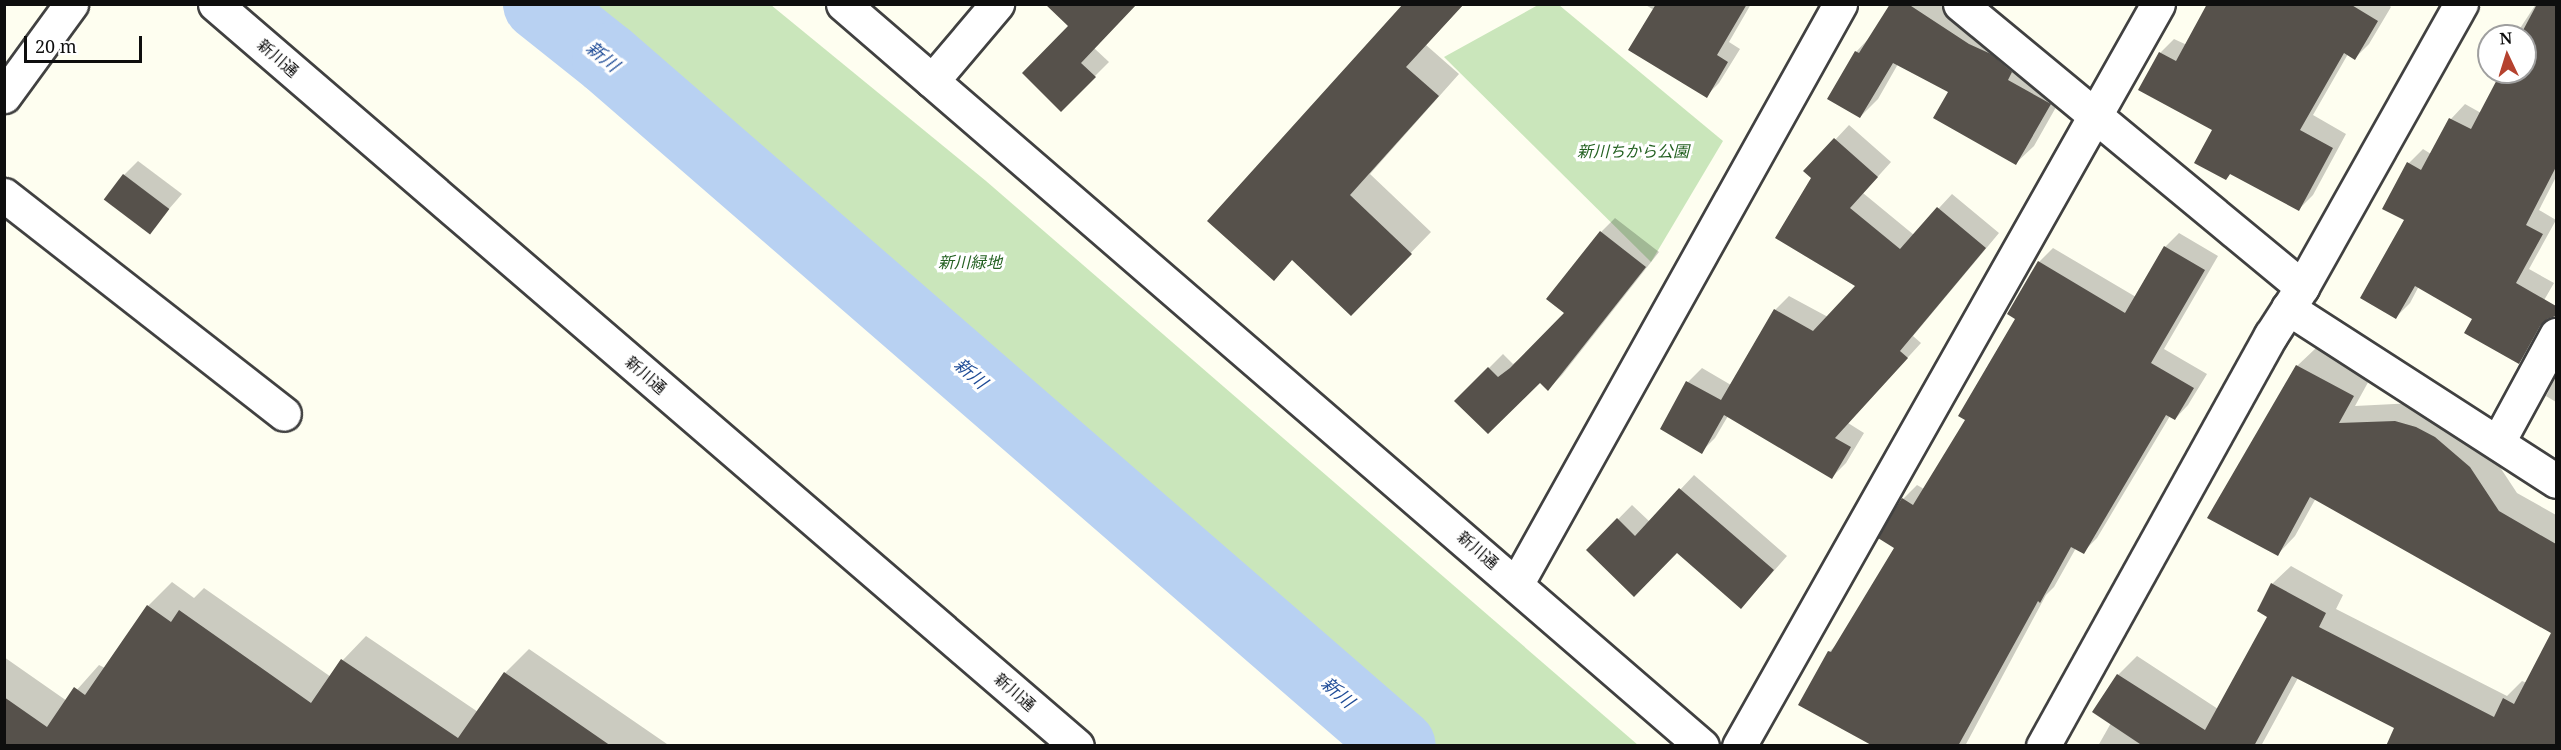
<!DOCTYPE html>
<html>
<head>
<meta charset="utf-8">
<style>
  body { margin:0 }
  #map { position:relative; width:2561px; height:750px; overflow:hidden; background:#fefef0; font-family:"Noto Serif","Noto Sans JP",serif }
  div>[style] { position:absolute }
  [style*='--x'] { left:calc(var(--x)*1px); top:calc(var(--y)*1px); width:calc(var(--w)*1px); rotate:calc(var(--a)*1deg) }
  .green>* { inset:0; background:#cae6bb }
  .shadow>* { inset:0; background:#0003 }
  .river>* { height:72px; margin:-36px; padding:0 36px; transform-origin:36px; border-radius:36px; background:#b8d1f2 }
  .building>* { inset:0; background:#56514b; transform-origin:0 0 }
  .roads { filter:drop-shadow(2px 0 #414141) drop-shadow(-2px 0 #414141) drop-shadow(0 2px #414141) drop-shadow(0 -2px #414141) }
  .minor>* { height:33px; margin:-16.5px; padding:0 16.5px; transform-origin:16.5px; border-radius:16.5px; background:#fff }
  span { translate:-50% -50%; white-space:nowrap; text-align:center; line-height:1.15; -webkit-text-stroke:6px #fff; paint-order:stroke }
  .street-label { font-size:16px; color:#0e0e0e }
  .park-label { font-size:16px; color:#246122; font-style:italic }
  .water-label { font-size:18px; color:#1f4c97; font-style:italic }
  .frame { position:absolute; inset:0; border:6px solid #0e0e0e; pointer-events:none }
  .north { position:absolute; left:2477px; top:24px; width:60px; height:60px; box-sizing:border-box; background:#fff; border:2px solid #9f9f9f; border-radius:50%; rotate:356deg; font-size:16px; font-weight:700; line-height:24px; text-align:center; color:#0e0e0e }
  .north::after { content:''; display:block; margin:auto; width:21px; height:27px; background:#b5422f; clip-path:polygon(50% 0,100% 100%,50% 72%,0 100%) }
  .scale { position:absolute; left:24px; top:36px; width:118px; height:27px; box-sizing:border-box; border:3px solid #0e0e0e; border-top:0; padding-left:8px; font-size:18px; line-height:21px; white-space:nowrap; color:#0e0e0e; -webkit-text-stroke:4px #fff; paint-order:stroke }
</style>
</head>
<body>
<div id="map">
  <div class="green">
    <i style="clip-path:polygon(560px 5px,771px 5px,986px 181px,1638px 745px,1418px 745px)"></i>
    <i style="clip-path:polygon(1538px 5px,1559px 5px,1723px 141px,1651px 262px,1444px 57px)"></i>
  </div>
  <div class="shadow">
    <i style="clip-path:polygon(1406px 4px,1464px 4px,1426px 45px,1459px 74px,1370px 174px,1431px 232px,1372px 293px,1293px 259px,1273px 279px)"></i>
    <i style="clip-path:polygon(1644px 4px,1751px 4px,1729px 42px,1740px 49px,1719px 83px,1706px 96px,1654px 10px)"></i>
    <i style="clip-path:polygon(1892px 4px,1953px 4px,2068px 86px,2034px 146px,2016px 163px,1950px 91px,1898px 64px,1878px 99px,1860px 117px,1856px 52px,1872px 35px)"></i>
    <i style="clip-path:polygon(2209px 4px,2388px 4px,2391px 7px,2369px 44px,2355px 58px,2348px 54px,2313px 115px,2346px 134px,2313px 195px,2299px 209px,2231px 173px,2226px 178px,2214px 129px,2160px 53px,2174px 39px,2187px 45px)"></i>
    <i style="clip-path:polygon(2536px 4px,2556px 4px,2556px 177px,2539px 210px,2556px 220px,2529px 269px,2554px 283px,2543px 302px,2555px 308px,2533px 348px,2519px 362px,2474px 318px,2419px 286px,2410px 303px,2396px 317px,2406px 220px,2409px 163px,2423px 149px,2431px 154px,2451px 119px,2465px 104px,2481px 113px,2503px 72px,2525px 72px,2525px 36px,2515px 36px)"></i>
    <i style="clip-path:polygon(1094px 48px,1109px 62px,1061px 110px,1024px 73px)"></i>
    <i style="clip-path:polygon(1849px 125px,1891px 162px,1863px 193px,1914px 235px,1952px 194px,1999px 233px,1913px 336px,1921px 343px,1848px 423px,1864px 433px,1846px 463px,1832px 477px,1728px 416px,1715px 438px,1701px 452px,1688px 382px,1702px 368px,1731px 385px,1775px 310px,1789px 296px,1828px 317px,1857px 286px,1813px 178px,1806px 171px)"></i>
    <i style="clip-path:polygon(138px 161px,182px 194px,149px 232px,124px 175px)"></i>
    <i style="clip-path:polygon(1615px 218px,1659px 252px,1562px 375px,1548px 389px,1540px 381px,1456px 401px,1503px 354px,1513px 364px,1525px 355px,1566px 312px,1601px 232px)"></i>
    <i style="clip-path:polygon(2179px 233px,2218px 256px,2164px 349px,2207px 374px,2188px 405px,2175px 419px,2170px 416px,2097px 538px,2083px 552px,2076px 548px,2054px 587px,2046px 595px,1965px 746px,1885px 746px,1829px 652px,1839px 642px,1897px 547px,1903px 499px,1917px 485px,1924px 489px,1967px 419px,2017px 319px,2039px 262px,2053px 248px,2136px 297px,2165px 247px)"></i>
    <i style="clip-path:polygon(2316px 348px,2371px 377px,2355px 406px,2414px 403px,2488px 449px,2517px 493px,2556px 515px,2556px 746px,2387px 746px,2396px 728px,2298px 678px,2261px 746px,2098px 746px,2111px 723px,2094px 712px,2118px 675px,2137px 656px,2218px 709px,2269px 616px,2272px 584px,2291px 566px,2343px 595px,2336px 609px,2507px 696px,2522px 681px,2527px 683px,2553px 632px,2316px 498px,2295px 536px,2277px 555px,2297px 366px)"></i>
    <i style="clip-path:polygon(2556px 376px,2556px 402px,2546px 396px)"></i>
    <i style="clip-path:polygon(1694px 475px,1787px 556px,1755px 592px,1677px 551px,1588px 550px,1632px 505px,1650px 522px)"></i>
    <i style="clip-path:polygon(172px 582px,194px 598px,204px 588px,331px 677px,343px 660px,366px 636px,478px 712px,505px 673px,529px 649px,667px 744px,4px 746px,4px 657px,67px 701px,99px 665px,105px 668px,148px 606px)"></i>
  </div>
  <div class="river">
    <i style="--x:539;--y:4;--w:88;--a:38.6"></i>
    <i style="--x:608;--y:59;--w:1048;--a:40.94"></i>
  </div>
  <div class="building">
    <i style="clip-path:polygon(1045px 4px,1137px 4px,1081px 63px,1096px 77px,1061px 112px,1022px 73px,1068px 26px)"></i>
    <i style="clip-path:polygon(1403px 4px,1464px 4px,1406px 67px,1439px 96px,1350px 195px,1412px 254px,1351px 316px,1292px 260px,1274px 281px,1207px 221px)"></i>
    <i style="clip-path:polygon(1656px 4px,1747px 4px,1717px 55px,1728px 62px,1707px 98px,1628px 50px)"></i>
    <i style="clip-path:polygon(1890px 4px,1908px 4px,1969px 44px,1991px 54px,2012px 72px,2008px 80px,2051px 104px,2016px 165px,1933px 118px,1948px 92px,1893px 63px,1860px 118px,1827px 99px,1855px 51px,1859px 53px)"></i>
    <i style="clip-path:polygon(2207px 4px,2350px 4px,2378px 21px,2355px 60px,2344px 53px,2300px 130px,2333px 148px,2299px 211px,2230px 174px,2226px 180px,2194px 163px,2212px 130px,2138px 90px,2159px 52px,2176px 61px)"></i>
    <i style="clip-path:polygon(2537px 4px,2556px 4px,2556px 167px,2526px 225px,2543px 234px,2516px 283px,2556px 306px,2556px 316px,2547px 319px,2540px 326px,2519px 364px,2464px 333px,2472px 319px,2415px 286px,2396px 319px,2360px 298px,2404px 220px,2382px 209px,2407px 162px,2421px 170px,2449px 118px,2471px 129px,2501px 72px,2525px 72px,2525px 36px,2520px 36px)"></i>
    <i style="clip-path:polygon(1834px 138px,1878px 177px,1850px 208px,1900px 249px,1937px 207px,1986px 248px,1900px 351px,1908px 358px,1835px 438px,1851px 447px,1832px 479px,1724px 415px,1702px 454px,1660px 429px,1686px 381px,1721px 400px,1774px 309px,1813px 331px,1855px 286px,1775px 238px,1811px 178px,1803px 171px)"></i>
    <i style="left:123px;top:174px;width:58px;height:32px;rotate:37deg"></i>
    <i style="clip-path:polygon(1600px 231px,1646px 267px,1548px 391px,1540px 383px,1488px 434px,1454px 401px,1488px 367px,1498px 377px,1510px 368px,1564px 313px,1546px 299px)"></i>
    <i style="clip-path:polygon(2164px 246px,2205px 270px,2151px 363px,2194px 388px,2175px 420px,2166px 415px,2084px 554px,2071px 547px,2040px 603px,2038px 601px,1958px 746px,1873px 746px,1798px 705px,1828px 651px,1831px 652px,1894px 548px,1878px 538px,1891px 515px,1902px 498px,1913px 505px,1965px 420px,1958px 416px,2015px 319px,2007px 314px,2038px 261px,2125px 313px)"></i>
    <i style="clip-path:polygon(2296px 365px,2354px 396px,2339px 423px,2395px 421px,2416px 427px,2435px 437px,2470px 467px,2499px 511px,2556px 544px,2556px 746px,2386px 746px,2394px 728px,2292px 676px,2254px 746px,2143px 746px,2092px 712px,2117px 674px,2205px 730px,2267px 617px,2257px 611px,2271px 583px,2326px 613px,2319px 627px,2494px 717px,2503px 698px,2514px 704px,2551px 633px,2310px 497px,2278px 556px,2207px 518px)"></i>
    <i style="clip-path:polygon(1679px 488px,1774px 570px,1741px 609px,1677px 553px,1634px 597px,1586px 550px,1617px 518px,1635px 536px)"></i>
    <i style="clip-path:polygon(147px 605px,171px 622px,179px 610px,311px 703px,341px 659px,458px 738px,504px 672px,611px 746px,4px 746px,4px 697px,47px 727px,74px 687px,85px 695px)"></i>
  </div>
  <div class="roads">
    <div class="minor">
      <i style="--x:215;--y:4;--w:1137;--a:40.72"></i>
      <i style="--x:843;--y:4;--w:1135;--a:40.82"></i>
      <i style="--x:1960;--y:4;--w:444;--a:39.6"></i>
      <i style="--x:932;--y:81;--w:101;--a:-49.8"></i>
      <i style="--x:4;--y:96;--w:114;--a:-53.9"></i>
      <i style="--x:4;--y:195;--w:355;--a:38"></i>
      <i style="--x:2288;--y:308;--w:319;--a:32.8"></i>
      <i style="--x:2498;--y:442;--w:122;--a:-61.5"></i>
      <i style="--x:1517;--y:583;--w:663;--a:-60.84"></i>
      <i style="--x:1739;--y:746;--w:852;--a:-60.55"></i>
      <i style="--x:2043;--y:746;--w:470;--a:-61"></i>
      <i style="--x:2271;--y:335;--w:57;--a:-57.1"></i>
      <i style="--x:2302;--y:287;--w:325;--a:-60.7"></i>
    </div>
  </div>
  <div class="street-label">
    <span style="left:278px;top:58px;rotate:41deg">新川通</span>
    <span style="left:646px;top:375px;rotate:41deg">新川通</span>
    <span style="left:1478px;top:550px;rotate:41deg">新川通</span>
    <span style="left:1015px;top:692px;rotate:41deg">新川通</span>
  </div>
  <div class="park-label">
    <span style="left:1633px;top:151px">新川ちから公園</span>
    <span style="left:970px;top:262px">新川緑地</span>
  </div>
  <div class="water-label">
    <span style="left:603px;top:56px;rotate:39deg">新川</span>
    <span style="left:971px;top:373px;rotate:41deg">新川</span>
    <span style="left:1338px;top:692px;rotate:41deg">新川</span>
  </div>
  <div class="frame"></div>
  <div class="north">N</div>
  <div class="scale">20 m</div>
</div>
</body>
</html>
